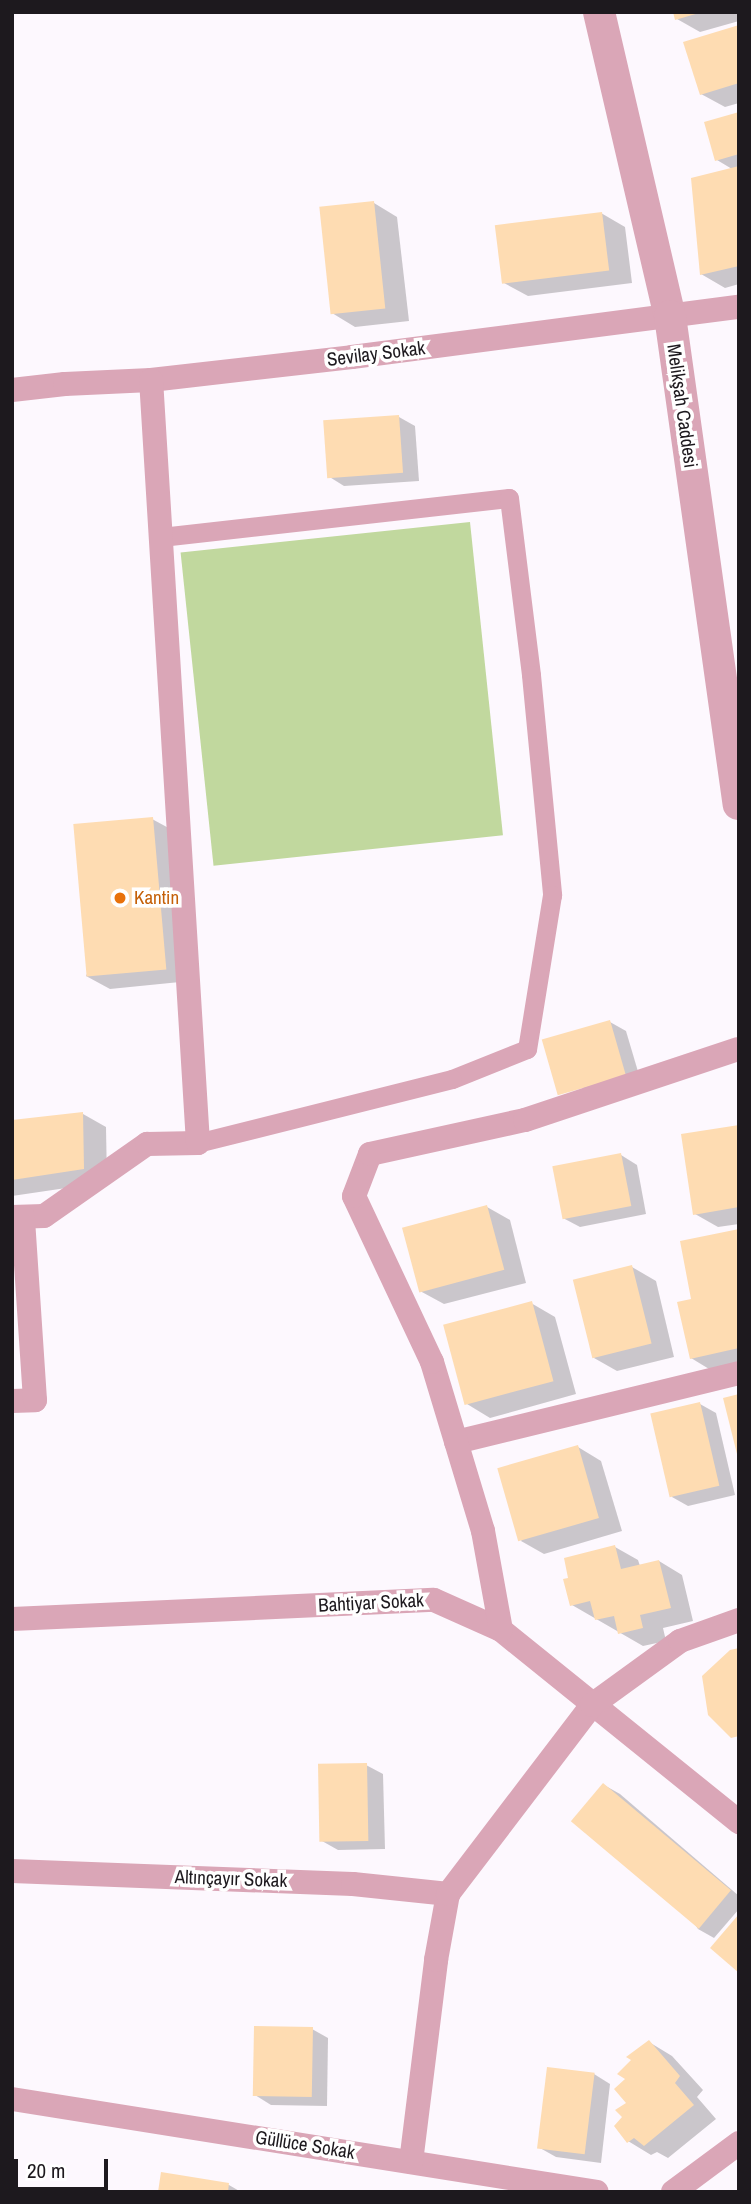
<!DOCTYPE html>
<html>
<head>
<meta charset="utf-8">
<style>
  body { margin:0 }
  #map { position:relative; width:751px; height:2204px; overflow:hidden; background:#fdf8fe; font-family:"Archivo Narrow",sans-serif }
  div>[style] { position:absolute }
  [style*='--x'] { left:calc(var(--x)*1px); top:calc(var(--y)*1px); width:calc(var(--w)*1px); rotate:calc(var(--a)*1deg) }
  .green>* { inset:0; background:#c1d89e; transform-origin:0 0 }
  .shadow>* { inset:0; background:#0003 }
  .building>* { inset:0; background:#fedcb2; transform-origin:0 0 }
  .pedestrian>* { height:19px; margin:-9.5px; padding:0 9.5px; transform-origin:9.5px; border-radius:9.5px; background:#daa6b7 }
  .minor>* { height:24px; margin:-12px; padding:0 12px; transform-origin:12px; border-radius:12px; background:#daa6b7 }
  .tertiary>* { height:32px; margin:-16px; padding:0 16px; transform-origin:16px; border-radius:16px; background:#daa6b7 }
  .dots>* { width:19px; height:19px; translate:-50% -50%; box-sizing:border-box; border:4px solid #fff; border-radius:50% }
  span { translate:-50% -50%; white-space:nowrap; text-align:center; line-height:1.15; -webkit-text-stroke:7px #fff; paint-order:stroke }
  .street-label { font-size:19px; color:#1d191e }
  .food-label { font-size:19px; color:#c56008 }
  .left { translate:0 -50%; text-align:left }
  .frame { position:absolute; inset:0; border:14px solid #1d191e; pointer-events:none }
  .scale { position:absolute; left:14px; top:2159px; width:94px; height:32px; box-sizing:border-box; border:4px solid #1d191e; border-top:0; padding-left:9px; font-size:21px; line-height:24px; white-space:nowrap; color:#1d191e; -webkit-text-stroke:5px #fff; paint-order:stroke }
</style>
</head>
<body>
<div id="map">
  <div class="green">
    <i style="left:470px;top:522px;width:315px;height:291px;rotate:84deg"></i>
  </div>
  <div class="shadow">
    <i style="clip-path:polygon(675px 12px,739px 12px,739px 21px,700px 32px,677px 19px)"></i>
    <i style="clip-path:polygon(739px 27px,739px 103px,725px 107px,701px 94px)"></i>
    <i style="clip-path:polygon(739px 113px,739px 284px,725px 288px,701px 274px,732px 169px,717px 160px)"></i>
    <i style="clip-path:polygon(374px 203px,397px 217px,409px 321px,355px 327px,332px 313px)"></i>
    <i style="clip-path:polygon(601px 213px,625px 227px,632px 283px,528px 296px,504px 283px)"></i>
    <i style="clip-path:polygon(399px 417px,415px 426px,419px 481px,344px 486px,328px 476px)"></i>
    <i style="clip-path:polygon(152px 819px,176px 832px,190px 981px,110px 989px,86px 976px)"></i>
    <i style="clip-path:polygon(610px 1022px,626px 1031px,642px 1085px,576px 1105px)"></i>
    <i style="clip-path:polygon(83px 1114px,106px 1127px,107px 1182px,12px 1196px,12px 1122px)"></i>
    <i style="clip-path:polygon(739px 1127px,739px 1224px,718px 1227px,695px 1214px)"></i>
    <i style="clip-path:polygon(621px 1155px,637px 1165px,646px 1214px,580px 1227px,563px 1218px)"></i>
    <i style="clip-path:polygon(487px 1207px,510px 1220px,526px 1283px,444px 1304px,420px 1291px)"></i>
    <i style="clip-path:polygon(739px 1231px,739px 1366px,714px 1372px,691px 1358px,693px 1300px)"></i>
    <i style="clip-path:polygon(632px 1267px,656px 1281px,674px 1357px,617px 1371px,594px 1358px)"></i>
    <i style="clip-path:polygon(531px 1303px,555px 1317px,576px 1394px,490px 1418px,467px 1404px)"></i>
    <i style="clip-path:polygon(700px 1404px,716px 1413px,735px 1495px,688px 1506px,672px 1497px)"></i>
    <i style="clip-path:polygon(578px 1447px,601px 1461px,622px 1531px,544px 1554px,521px 1541px)"></i>
    <i style="clip-path:polygon(615px 1547px,638px 1560px,640px 1566px,659px 1561px,682px 1575px,693px 1621px,663px 1628px,666px 1641px,643px 1646px,572px 1605px)"></i>
    <i style="clip-path:polygon(366px 1765px,383px 1774px,385px 1849px,338px 1850px,322px 1841px)"></i>
    <i style="clip-path:polygon(604px 1785px,620px 1794px,739px 1896px,739px 1909px,714px 1938px,698px 1929px)"></i>
    <i style="clip-path:polygon(312px 2029px,328px 2038px,327px 2106px,271px 2105px,255px 2095px)"></i>
    <i style="clip-path:polygon(649px 2042px,672px 2056px,703px 2090px,697px 2097px,716px 2119px,668px 2158px,657px 2152px,651px 2155px,628px 2141px,625px 2117px,629px 2103px,628px 2079px)"></i>
    <i style="clip-path:polygon(594px 2074px,610px 2084px,601px 2163px,556px 2157px,540px 2148px)"></i>
    <i style="clip-path:polygon(229px 2185px,241px 2192px,160px 2192px)"></i>
  </div>
  <div class="building">
    <i style="clip-path:polygon(673px 12px,699px 12px,699px 13px,675px 20px)"></i>
    <i style="clip-path:polygon(739px 25px,739px 83px,700px 95px,683px 42px)"></i>
    <i style="clip-path:polygon(739px 112px,739px 154px,715px 161px,704px 122px)"></i>
    <i style="clip-path:polygon(739px 166px,739px 266px,700px 275px,691px 178px)"></i>
    <i style="left:374px;top:201px;width:108px;height:55px;rotate:84deg"></i>
    <i style="left:602px;top:212px;width:59px;height:108px;rotate:83deg"></i>
    <i style="left:399px;top:415px;width:58px;height:76px;rotate:86deg"></i>
    <i style="left:153px;top:817px;width:153px;height:80px;rotate:85deg"></i>
    <i style="left:610px;top:1020px;width:58px;height:71px;rotate:74deg"></i>
    <i style="clip-path:polygon(83px 1112px,84px 1169px,12px 1180px,12px 1120px)"></i>
    <i style="clip-path:polygon(739px 1125px,739px 1207px,693px 1215px,681px 1134px)"></i>
    <i style="left:621px;top:1153px;width:54px;height:70px;rotate:79deg"></i>
    <i style="left:487px;top:1205px;width:67px;height:88px;rotate:75deg"></i>
    <i style="clip-path:polygon(739px 1229px,739px 1348px,690px 1359px,677px 1302px,691px 1299px,680px 1241px)"></i>
    <i style="left:632px;top:1265px;width:81px;height:61px;rotate:76deg"></i>
    <i style="left:532px;top:1301px;width:83px;height:92px;rotate:75deg"></i>
    <i style="clip-path:polygon(739px 1394px,739px 1458px,738px 1458px,723px 1398px)"></i>
    <i style="left:700px;top:1402px;width:86px;height:51px;rotate:77deg"></i>
    <i style="left:578px;top:1445px;width:76px;height:84px;rotate:74deg"></i>
    <i style="clip-path:polygon(615px 1545px,621px 1569px,659px 1560px,671px 1608px,640px 1615px,643px 1628px,618px 1634px,614px 1616px,595px 1620px,590px 1601px,570px 1606px,563px 1579px,568px 1578px,564px 1558px)"></i>
    <i style="clip-path:polygon(739px 1648px,739px 1736px,731px 1738px,708px 1715px,702px 1676px,730px 1650px)"></i>
    <i style="left:367px;top:1763px;width:78px;height:49px;rotate:89deg"></i>
    <i style="left:603px;top:1783px;width:167px;height:50px;rotate:40deg"></i>
    <i style="clip-path:polygon(739px 1914px,739px 1973px,710px 1948px)"></i>
    <i style="left:254px;top:2026px;width:59px;height:70px;rotate:1deg"></i>
    <i style="clip-path:polygon(649px 2040px,680px 2076px,675px 2083px,694px 2105px,644px 2146px,634px 2138px,627px 2143px,614px 2126px,622px 2117px,615px 2110px,626px 2103px,614px 2089px,625px 2079px,617px 2074px,631px 2060px,626px 2057px)"></i>
    <i style="left:547px;top:2067px;width:48px;height:82px;rotate:7deg"></i>
    <i style="clip-path:polygon(161px 2172px,229px 2183px,228px 2192px,158px 2192px)"></i>
  </div>
  <div class="pedestrian">
    <i style="--x:161;--y:537;--w:350;--a:-6.4"></i>
    <i style="--x:509;--y:498;--w:178;--a:82.9"></i>
    <i style="--x:531;--y:675;--w:221;--a:84.5"></i>
    <i style="--x:552;--y:895;--w:156;--a:99.2"></i>
    <i style="--x:527;--y:1049;--w:81;--a:158.2"></i>
    <i style="--x:452;--y:1079;--w:262;--a:165.9"></i>
  </div>
  <div class="minor">
    <i style="--x:12;--y:390;--w:53;--a:-6.5"></i>
    <i style="--x:65;--y:384;--w:86;--a:-2.7"></i>
    <i style="--x:151;--y:380;--w:202;--a:-6.5"></i>
    <i style="--x:352;--y:357;--w:390;--a:-7.4"></i>
    <i style="--x:12;--y:1217;--w:32;--a:-2"></i>
    <i style="--x:44;--y:1216;--w:126;--a:-35"></i>
    <i style="--x:147;--y:1144;--w:51;--a:-1.1"></i>
    <i style="--x:198;--y:1143;--w:764;--a:-93.52"></i>
    <i style="--x:12;--y:1401;--w:23;--a:-2"></i>
    <i style="--x:35;--y:1400;--w:183;--a:-93.8"></i>
    <i style="--x:456;--y:1442;--w:291;--a:-13.7"></i>
    <i style="--x:12;--y:1619;--w:422;--a:-2.6"></i>
    <i style="--x:434;--y:1600;--w:73;--a:24.1"></i>
    <i style="--x:501;--y:1630;--w:306;--a:38.9"></i>
    <i style="--x:501;--y:1630;--w:101;--a:-100.3"></i>
    <i style="--x:483;--y:1531;--w:177;--a:-106.8"></i>
    <i style="--x:432;--y:1362;--w:183;--a:-115.2"></i>
    <i style="--x:354;--y:1196;--w:45;--a:-69.1"></i>
    <i style="--x:370;--y:1154;--w:159;--a:-12.4"></i>
    <i style="--x:525;--y:1120;--w:225;--a:-18.4"></i>
    <i style="--x:12;--y:1871;--w:341;--a:2.2"></i>
    <i style="--x:353;--y:1884;--w:96;--a:6"></i>
    <i style="--x:12;--y:2099;--w:592;--a:9.03"></i>
    <i style="--x:411;--y:2162;--w:204;--a:-82.9"></i>
    <i style="--x:436;--y:1960;--w:67;--a:-79.7"></i>
    <i style="--x:448;--y:1894;--w:238;--a:-52.7"></i>
    <i style="--x:592;--y:1705;--w:109;--a:-36"></i>
    <i style="--x:680;--y:1641;--w:63;--a:-19.6"></i>
    <i style="--x:673;--y:2192;--w:82;--a:-36.6"></i>
  </div>
  <div class="tertiary">
    <i style="--x:599;--y:12;--w:312;--a:76.9"></i>
    <i style="--x:670;--y:316;--w:493;--a:82"></i>
  </div>
  <div class="dots">
    <i style="left:120px;top:898px;background:#e8710a"></i>
  </div>
  <div class="street-label">
    <span style="left:376px;top:354px;rotate:-7deg">Sevilay Sokak</span>
    <span style="left:682px;top:406px;rotate:82deg">Melikşah Caddesi</span>
    <span style="left:371px;top:1603px;rotate:-3deg">Bahtiyar Sokak</span>
    <span style="left:231px;top:1879px;rotate:2deg">Altınçayır Sokak</span>
    <span style="left:305px;top:2145px;rotate:9deg">Güllüce Sokak</span>
  </div>
  <div class="food-label">
    <span class="left" style="left:134px;top:898px">Kantin</span>
  </div>
  <div class="frame"></div>
  <div class="scale">20 m</div>
</div>
</body>
</html>
